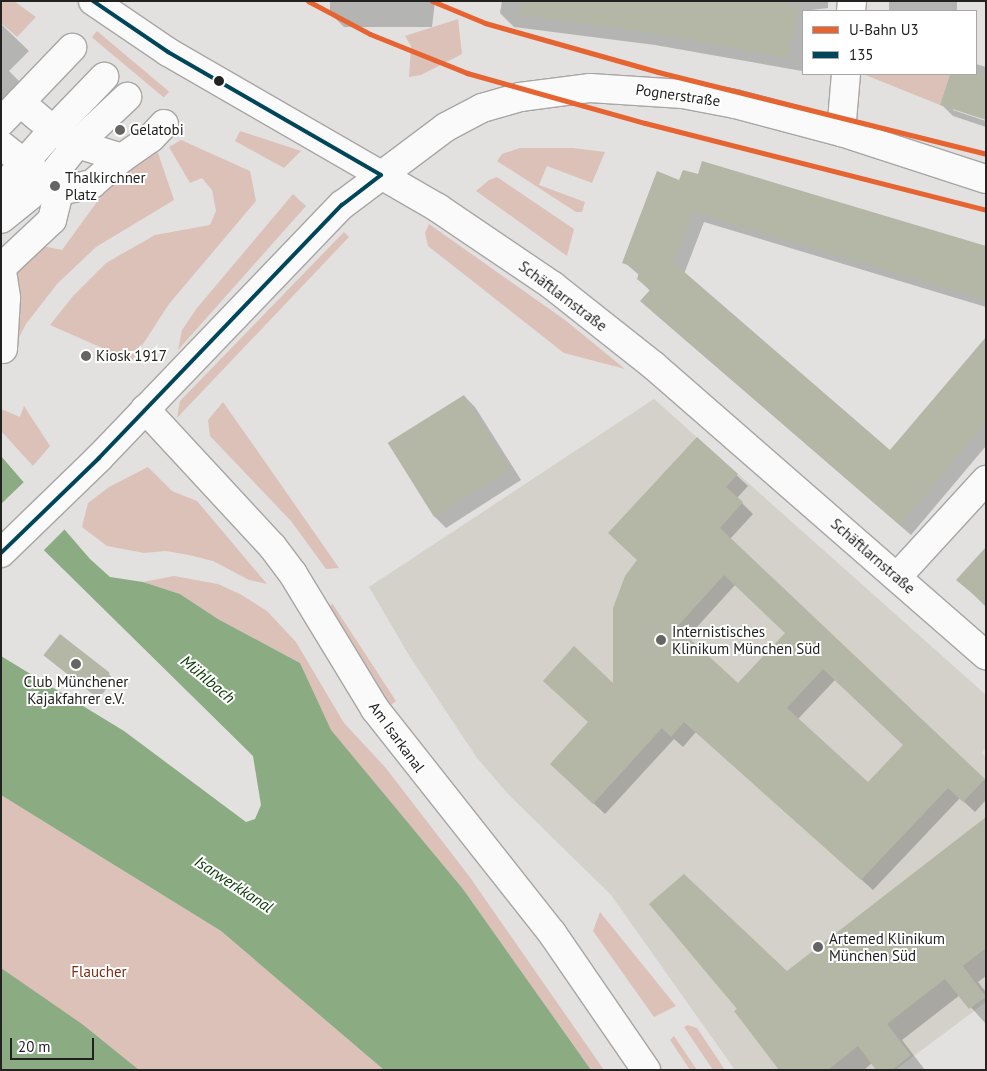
<!DOCTYPE html>
<html>
<head>
<meta charset="utf-8">
<style>
  body { margin:0 }
  #map { position:relative; width:987px; height:1071px; overflow:hidden; background:#e2e1df; font-family:"PT Sans",sans-serif }
  div>[style] { position:absolute }
  [style*='--x'] { left:calc(var(--x)*1px); top:calc(var(--y)*1px); width:calc(var(--w)*1px); rotate:calc(var(--a)*1deg) }
  .built>* { inset:0; background:#d4d1cb }
  .green>* { inset:0; background:#dcc1b8; transform-origin:0 0 }
  .water>* { inset:0; background:#8bab83 }
  .pier>* { inset:0; background:#e2e1df }
  .shadow>* { inset:0; background:#0003; transform-origin:0 0 }
  .building>* { inset:0; background:#b4b6a6; transform-origin:0 0 }
  .roads { filter:drop-shadow(1px 0 #a7a6a5) drop-shadow(-1px 0 #a7a6a5) drop-shadow(0 1px #a7a6a5) drop-shadow(0 -1px #a7a6a5) }
  .minor>* { height:28px; margin:-14px; padding:0 14px; transform-origin:14px; border-radius:14px; background:#fbfafa }
  .bus-1>* { height:4px; margin:-2px; padding:0 2px; transform-origin:2px; border-radius:2px; background:#00465a }
  .metro-1>* { height:5px; margin:-2.5px; padding:0 2.5px; transform-origin:2.5px; border-radius:2.5px; background:#e66432 }
  .dots>* { width:14px; height:14px; translate:-50% -50%; box-sizing:border-box; border:2px solid #fff; border-radius:50% }
  span { translate:-50% -50%; white-space:nowrap; text-align:center; line-height:1.15; -webkit-text-stroke:4px #fff; paint-order:stroke }
  .street-label { font-size:15px; color:#222221 }
  .poi-label { font-size:15px; color:#222221 }
  .left { translate:0 -50%; text-align:left }
  .park-label { font-size:15px; color:#812a0f }
  .water-label { font-size:16px; color:#083900; font-style:italic }
  .frame { position:absolute; inset:0; border:2px solid #222221; pointer-events:none }
  .legend { position:absolute; left:802px; top:10px; width:175px; height:65px; box-sizing:border-box; background:#fff; border:1px solid #a7a7a6; margin:0; padding:6px 9px; list-style:none; font-size:15px; color:#222221 }
  .legend li { display:flex; align-items:center; gap:10px; height:25px }
  .legend b { width:25px; border:1px solid #a7a7a6 }
  .scale { position:absolute; left:10px; top:1038px; width:84px; height:22px; box-sizing:border-box; border:2px solid #222221; border-top:0; padding-left:6px; font-size:15px; line-height:18px; white-space:nowrap; color:#222221; -webkit-text-stroke:4px #fff; paint-order:stroke }
</style>
</head>
<body>
<div id="map">
  <div class="built">
    <i style="clip-path:polygon(654px 399px,986px 695px,986px 748px,982px 753px,986px 757px,986px 1002px,895px 1070px,735px 1070px,611px 895px,509px 795px,477px 758px,410px 657px,369px 587px)"></i>
  </div>
  <div class="green">
    <i style="clip-path:polygon(1px 1px,14px 1px,36px 17px,17px 37px,1px 23px)"></i>
    <i style="clip-path:polygon(458px 19px,462px 54px,421px 75px,409px 77px,411px 46px,405px 36px)"></i>
    <i style="left:97px;top:31px;width:94px;height:8px;rotate:40deg"></i>
    <i style="clip-path:polygon(863px 74px,950px 74px,940px 105px)"></i>
    <i style="clip-path:polygon(240px 131px,301px 151px,284px 168px,235px 141px)"></i>
    <i style="clip-path:polygon(181px 140px,250px 171px,256px 201px,169px 304px,132px 361px,50px 325px,73px 296px,106px 263px,155px 235px,210px 225px,216px 211px,212px 190px,202px 178px,190px 183px,169px 147px)"></i>
    <i style="clip-path:polygon(520px 148px,573px 148px,605px 152px,592px 183px,547px 166px,539px 185px,585px 202px,582px 212px,576px 212px,497px 161px,502px 154px)"></i>
    <i style="clip-path:polygon(157px 150px,174px 200px,96px 247px,57px 284px,26px 324px,14px 347px,14px 276px,43px 246px,62px 250px,113px 180px)"></i>
    <i style="clip-path:polygon(497px 177px,574px 229px,567px 256px,476px 191px,489px 180px)"></i>
    <i style="clip-path:polygon(293px 194px,306px 206px,178px 350px,182px 330px,197px 308px)"></i>
    <i style="clip-path:polygon(429px 224px,565px 320px,625px 369px,564px 353px,428px 246px,425px 233px)"></i>
    <i style="clip-path:polygon(344px 232px,349px 237px,177px 418px,180px 401px)"></i>
    <i style="clip-path:polygon(223px 402px,254px 446px,339px 568px,326px 569px,291px 521px,210px 436px,208px 420px)"></i>
    <i style="clip-path:polygon(24px 406px,50px 446px,33px 466px,1px 431px,1px 409px,20px 417px)"></i>
    <i style="clip-path:polygon(148px 467px,172px 491px,197px 501px,267px 584px,249px 580px,213px 561px,189px 555px,166px 551px,144px 553px,107px 546px,82px 527px,88px 503px,109px 487px)"></i>
    <i style="clip-path:polygon(174px 576px,218px 584px,240px 594px,267px 611px,296px 642px,344px 723px,385px 767px,469px 876px,604px 1070px,591px 1070px,463px 889px,330px 730px,300px 663px,218px 619px,180px 594px,143px 582px)"></i>
    <i style="clip-path:polygon(332px 603px,396px 701px,388px 707px,328px 613px)"></i>
    <i style="clip-path:polygon(1px 795px,221px 931px,384px 1070px,1px 1070px)"></i>
    <i style="clip-path:polygon(600px 912px,676px 1006px,654px 1017px,593px 931px)"></i>
    <i style="clip-path:polygon(688px 1025px,697px 1028px,725px 1070px,713px 1070px,684px 1027px)"></i>
    <i style="clip-path:polygon(674px 1036px,697px 1070px,690px 1070px,670px 1040px)"></i>
  </div>
  <div class="water">
    <i style="clip-path:polygon(1px 456px,90px 559px,110px 577px,143px 582px,180px 594px,218px 619px,300px 663px,331px 730px,463px 889px,591px 1070px,384px 1070px,221px 931px,1px 795px,1px 656px,124px 731px,246px 822px,255px 819px,261px 805px,253px 756px,1px 508px)"></i>
    <i style="clip-path:polygon(1px 968px,82px 1024px,139px 1070px,1px 1070px)"></i>
  </div>
  <div class="pier">
    <i style="clip-path:polygon(25px 481px,66px 528px,42px 552px,1px 512px,1px 504px)"></i>
  </div>
  <div class="shadow">
    <i style="clip-path:polygon(321px 1px,435px 1px,432px 27px,344px 27px,330px 13px,330px 2px)"></i>
    <i style="clip-path:polygon(502px 1px,828px 1px,828px 8px,803px 11px,802px 71px,655px 45px,514px 27px,500px 13px)"></i>
    <i style="left:889px;top:1px;width:68px;height:10px"></i>
    <i style="clip-path:polygon(1px 24px,29px 51px,9px 71px,23px 85px,1px 110px)"></i>
    <i style="clip-path:polygon(976px 64px,986px 67px,986px 118px,953px 108px,953px 110px,986px 121px,986px 127px,953px 116px,941px 104px,952px 74px,976px 74px)"></i>
    <i style="clip-path:polygon(679px 181px,986px 248px,986px 307px,704px 222px,684px 274px,890px 452px,986px 339px,986px 446px,911px 535px,653px 312px,650px 291px,638px 278px,639px 275px,624px 262px)"></i>
    <i style="clip-path:polygon(464px 396px,475px 407px,521px 480px,446px 528px,435px 517px)"></i>
    <i style="clip-path:polygon(evenodd,698px 439px,748px 486px,737px 498px,753px 514px,730px 539px,986px 781px,986px 800px,975px 812px,960px 798px,873px 890px,696px 732px,683px 747px,674px 739px,605px 814px,563px 775px,590px 722px,614px 686px,638px 560px,698px 439px,735px 585px,786px 633px,738px 685px,687px 638px,735px 585px,698px 439px,835px 680px,904px 745px,868px 784px,798px 719px,835px 680px)"></i>
    <i style="clip-path:polygon(986px 548px,986px 607px,958px 579px)"></i>
    <i style="clip-path:polygon(50px 660px,109px 674px,113px 679px,99px 699px)"></i>
    <i style="clip-path:polygon(986px 821px,986px 976px,978px 982px,986px 992px,986px 1024px,960px 995px,902px 1040px,925px 1070px,877px 1070px,872px 1063px,864px 1070px,781px 1070px,787px 972px)"></i>
  </div>
  <div class="building">
    <i style="clip-path:polygon(521px 1px,790px 1px,789px 5px,799px 7px,788px 58px,645px 32px,520px 15px)"></i>
    <i style="clip-path:polygon(950px 74px,986px 74px,986px 120px,940px 105px)"></i>
    <i style="clip-path:polygon(702px 161px,986px 246px,986px 300px,693px 212px,674px 263px,890px 450px,986px 337px,986px 423px,900px 525px,640px 301px,650px 290px,637px 279px,640px 269px,622px 263px,657px 171px,679px 180px,683px 170px,698px 174px)"></i>
    <i style="left:464px;top:395px;width:88px;height:90px;rotate:58deg"></i>
    <i style="clip-path:polygon(evenodd,697px 437px,738px 474px,726px 487px,743px 502px,720px 528px,985px 779px,963px 802px,948px 788px,861px 880px,684px 722px,671px 737px,662px 728px,593px 804px,550px 764px,588px 722px,543px 681px,574px 646px,613px 683px,613px 608px,625px 576px,637px 560px,608px 533px,697px 437px,724px 575px,785px 633px,738px 683px,677px 627px,724px 575px,697px 437px,823px 669px,903px 745px,868px 782px,787px 708px,823px 669px)"></i>
    <i style="clip-path:polygon(986px 547px,986px 605px,956px 580px)"></i>
    <i style="left:60px;top:634px;width:63px;height:27px;rotate:38deg"></i>
    <i style="clip-path:polygon(986px 817px,986px 948px,963px 966px,986px 997px,969px 1009px,945px 979px,887px 1024px,911px 1055px,892px 1070px,876px 1070px,858px 1046px,828px 1070px,779px 1070px,734px 1011px,737px 1009px,649px 904px,684px 874px,787px 971px)"></i>
  </div>
  <div class="roads">
    <div class="minor">
      <i style="--x:93;--y:1;--w:91;--a:34.2"></i>
      <i style="--x:168;--y:52;--w:312;--a:30"></i>
      <i style="--x:438;--y:208;--w:139;--a:34.1"></i>
      <i style="--x:553;--y:286;--w:127;--a:38.3"></i>
      <i style="--x:653;--y:365;--w:442;--a:41.1"></i>
      <i style="--x:851;--y:11;--w:10;--a:-84"></i>
      <i style="--x:20;--y:102;--w:43;--a:40.3"></i>
      <i style="--x:53;--y:130;--w:74;--a:-46.1"></i>
      <i style="--x:1;--y:122;--w:103;--a:-46.2"></i>
      <i style="--x:841;--y:132;--w:58;--a:-85.1"></i>
      <i style="--x:1;--y:145;--w:47;--a:38.1"></i>
      <i style="--x:1;--y:189;--w:79;--a:-48.6"></i>
      <i style="--x:53;--y:130;--w:28;--a:30"></i>
      <i style="--x:77;--y:144;--w:47;--a:17.3"></i>
      <i style="--x:122;--y:158;--w:35;--a:-35"></i>
      <i style="--x:151;--y:138;--w:19;--a:-47"></i>
      <i style="--x:1;--y:219;--w:59;--a:-38.8"></i>
      <i style="--x:47;--y:182;--w:48;--a:-51.7"></i>
      <i style="--x:77;--y:144;--w:69;--a:-43.2"></i>
      <i style="--x:1;--y:265;--w:33;--a:81"></i>
      <i style="--x:6;--y:298;--w:51;--a:93.4"></i>
      <i style="--x:3;--y:266;--w:67;--a:-43.2"></i>
      <i style="--x:52;--y:220;--w:30;--a:-76"></i>
      <i style="--x:59;--y:191;--w:34;--a:-12"></i>
      <i style="--x:92;--y:184;--w:40;--a:-41"></i>
      <i style="--x:145;--y:409;--w:187;--a:47.2"></i>
      <i style="--x:272;--y:546;--w:35;--a:53"></i>
      <i style="--x:293;--y:574;--w:158;--a:58.7"></i>
      <i style="--x:375;--y:709;--w:285;--a:51.7"></i>
      <i style="--x:552;--y:933;--w:166;--a:55.5"></i>
      <i style="--x:1;--y:553;--w:136;--a:-44.1"></i>
      <i style="--x:99;--y:458;--w:351;--a:-46.2"></i>
      <i style="--x:342;--y:205;--w:130;--a:-36.9"></i>
      <i style="--x:446;--y:127;--w:41;--a:-27.8"></i>
      <i style="--x:482;--y:108;--w:40;--a:-16"></i>
      <i style="--x:520;--y:97;--w:71;--a:-7.3"></i>
      <i style="--x:590;--y:88;--w:93;--a:3.7"></i>
      <i style="--x:683;--y:94;--w:53;--a:10.9"></i>
      <i style="--x:735;--y:104;--w:110;--a:14.8"></i>
      <i style="--x:841;--y:132;--w:152;--a:18"></i>
      <i style="--x:897;--y:577;--w:132;--a:-47.5"></i>
    </div>
  </div>
  <div class="bus-1">
    <i style="--x:93;--y:1;--w:91;--a:34.2"></i>
    <i style="--x:168;--y:52;--w:246;--a:30"></i>
    <i style="--x:1;--y:553;--w:136;--a:-44.1"></i>
    <i style="--x:99;--y:458;--w:351;--a:-46.2"></i>
    <i style="--x:342;--y:205;--w:49;--a:-37.6"></i>
  </div>
  <div class="metro-1">
    <i style="--x:308;--y:1;--w:70;--a:28"></i>
    <i style="--x:370;--y:34;--w:105;--a:21.9"></i>
    <i style="--x:467;--y:73;--w:185;--a:15.7"></i>
    <i style="--x:645;--y:123;--w:352;--a:14.3"></i>
    <i style="--x:432;--y:1;--w:57;--a:22.5"></i>
    <i style="--x:485;--y:23;--w:180;--a:15.8"></i>
    <i style="--x:658;--y:72;--w:338;--a:14"></i>
  </div>
  <div class="dots">
    <i style="left:219px;top:81px;background:#222221"></i>
    <i style="left:120px;top:130px;background:#656564"></i>
    <i style="left:55px;top:186px;background:#656564"></i>
    <i style="left:86px;top:356px;background:#656564"></i>
    <i style="left:661px;top:640px;background:#656564"></i>
    <i style="left:76px;top:664px;background:#656564"></i>
    <i style="left:818px;top:947px;background:#656564"></i>
  </div>
  <div class="street-label">
    <span style="left:678px;top:95px;rotate:8deg">Pognerstraße</span>
    <span style="left:563px;top:296px;rotate:37deg">Schäftlarnstraße</span>
    <span style="left:873px;top:556px;rotate:41deg">Schäftlarnstraße</span>
    <span style="left:397px;top:737px;rotate:54deg">Am Isarkanal</span>
  </div>
  <div class="poi-label">
    <span class="left" style="left:130px;top:130px">Gelatobi</span>
    <span class="left" style="left:65px;top:186px">Thalkirchner<br>Platz</span>
    <span class="left" style="left:96px;top:356px">Kiosk 1917</span>
    <span class="left" style="left:672px;top:640px">Internistisches<br>Klinikum München Süd</span>
    <span style="left:76px;top:690px">Club Münchener<br>Kajakfahrer e.V.</span>
    <span class="left" style="left:829px;top:947px">Artemed Klinikum<br>München Süd</span>
  </div>
  <div class="park-label">
    <span style="left:99px;top:972px">Flaucher</span>
  </div>
  <div class="water-label">
    <span style="left:208px;top:679px;rotate:40deg">Mühlbach</span>
    <span style="left:234px;top:884px;rotate:33deg">Isarwerkkanal</span>
  </div>
  <div class="frame"></div>
  <ul class="legend">
  <li><b style="height:6px;background:#e66432"></b>U-Bahn U3</li>
  <li><b style="height:6px;background:#00465a"></b>135</li>
  </ul>
  <div class="scale">20 m</div>
</div>
</body>
</html>
